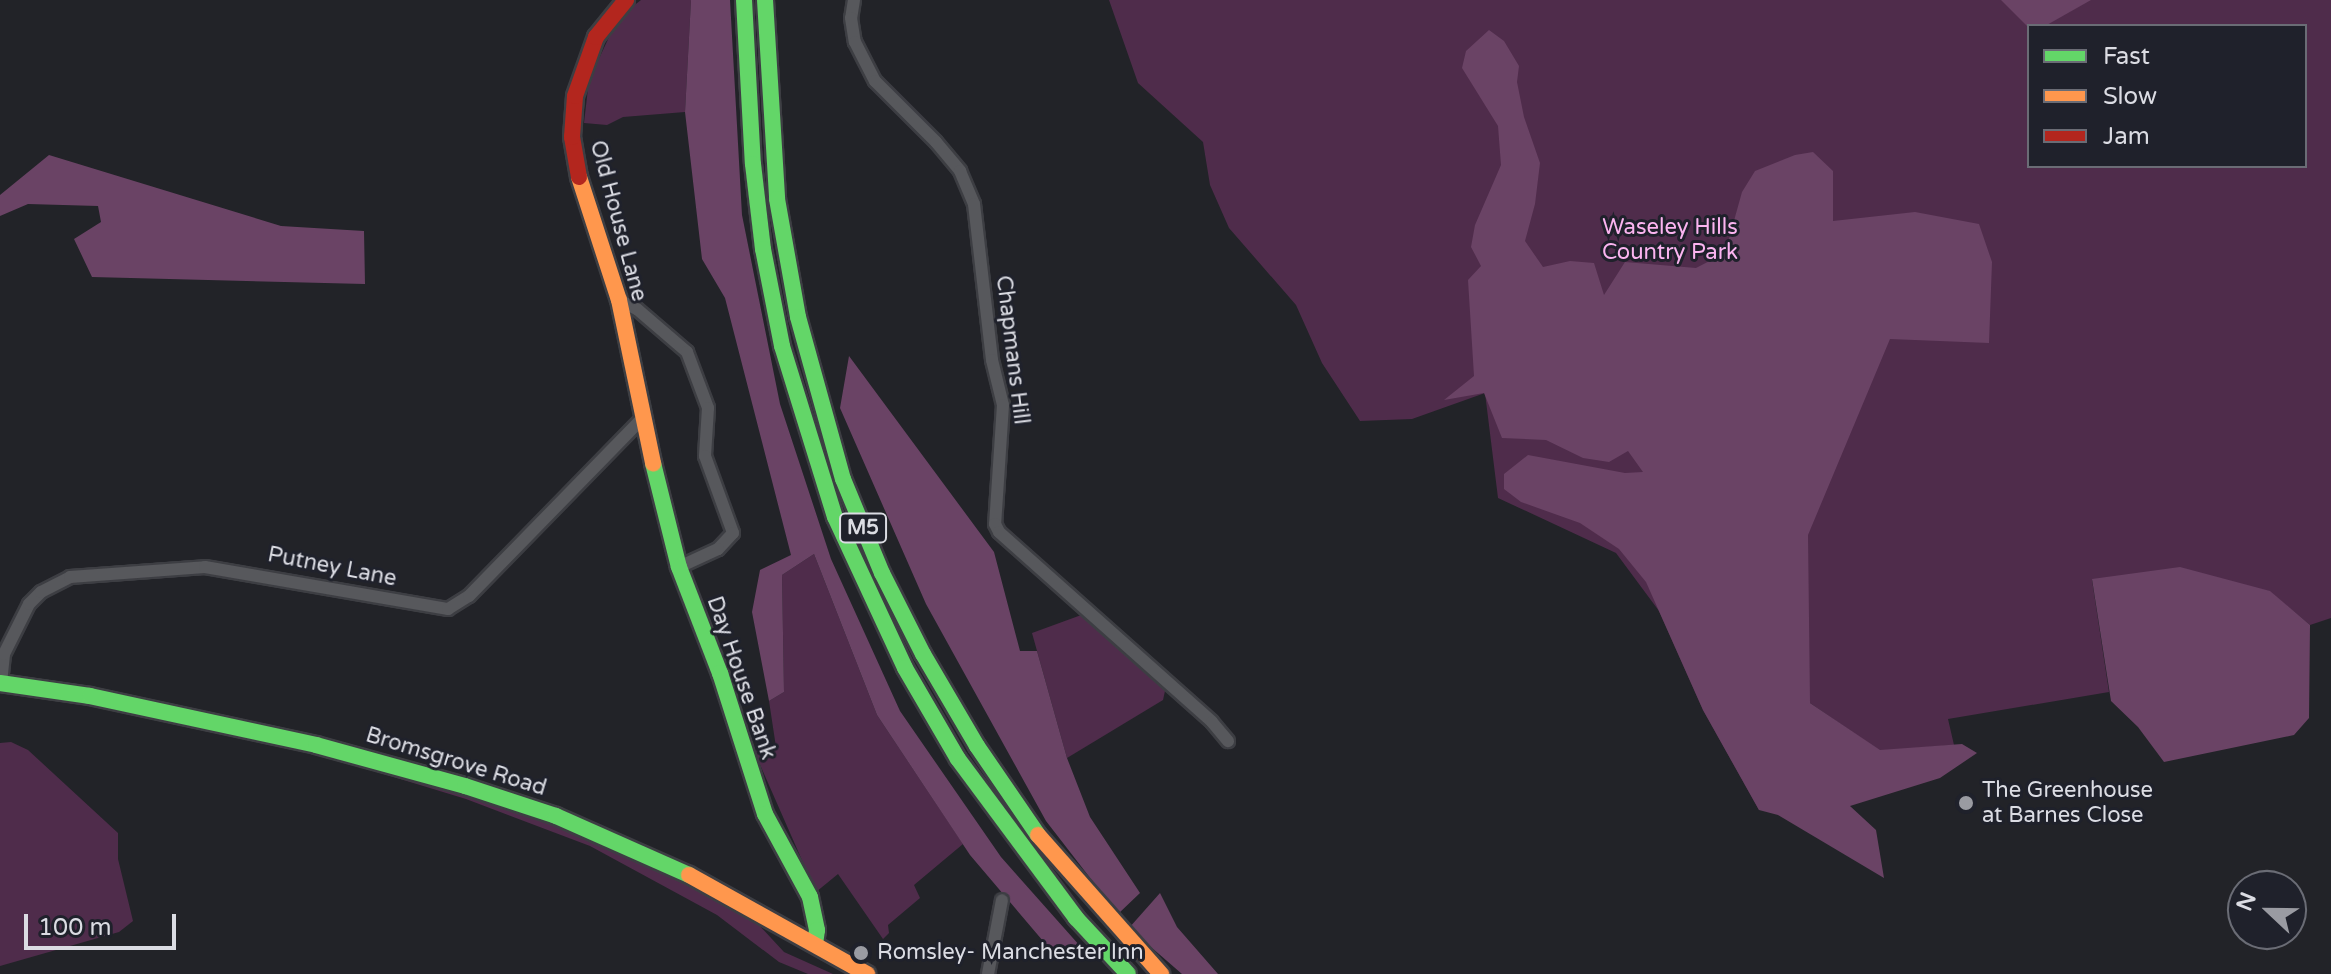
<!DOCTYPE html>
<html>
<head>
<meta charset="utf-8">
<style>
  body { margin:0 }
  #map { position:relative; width:2331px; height:974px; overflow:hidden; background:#222328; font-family:"Varela Round",sans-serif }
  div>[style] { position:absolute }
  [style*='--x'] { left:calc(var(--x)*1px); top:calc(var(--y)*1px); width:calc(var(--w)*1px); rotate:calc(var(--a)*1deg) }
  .green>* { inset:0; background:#4f2c4b }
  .forest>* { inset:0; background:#6a4365 }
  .roads { filter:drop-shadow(2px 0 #3d3e43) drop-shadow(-2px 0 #3d3e43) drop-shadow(0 2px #3d3e43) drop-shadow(0 -2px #3d3e43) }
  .street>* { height:12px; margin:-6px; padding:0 6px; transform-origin:6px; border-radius:6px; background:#57585c }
  .fast>* { height:16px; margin:-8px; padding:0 8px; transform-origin:8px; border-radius:8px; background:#63d668 }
  .slow>* { height:16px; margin:-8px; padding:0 8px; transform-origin:8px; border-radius:8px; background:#ff974d }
  .jam>* { height:16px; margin:-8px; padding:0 8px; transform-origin:8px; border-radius:8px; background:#b3261e }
  .dots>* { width:22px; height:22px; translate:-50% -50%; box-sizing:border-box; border:4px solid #1f212b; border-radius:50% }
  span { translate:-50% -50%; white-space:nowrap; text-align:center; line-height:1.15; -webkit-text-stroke:6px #1f212b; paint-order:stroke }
  .shield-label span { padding:2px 6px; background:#1f212b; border:2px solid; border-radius:6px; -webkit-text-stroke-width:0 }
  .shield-label { font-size:20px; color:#dbdce3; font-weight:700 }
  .street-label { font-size:22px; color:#dbdce3 }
  .park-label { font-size:22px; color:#fbb4f0 }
  .poi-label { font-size:22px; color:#dbdce3 }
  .left { translate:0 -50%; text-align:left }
  .legend { position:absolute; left:2027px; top:24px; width:280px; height:144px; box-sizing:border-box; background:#1f212b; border:2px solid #6a6c75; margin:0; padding:10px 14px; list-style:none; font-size:24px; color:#dbdce3 }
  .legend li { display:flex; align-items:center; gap:16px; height:40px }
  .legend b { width:40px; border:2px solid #6a6c75 }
  .north { position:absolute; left:2227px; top:870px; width:80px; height:80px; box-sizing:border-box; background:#1f212b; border:2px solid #6a6c75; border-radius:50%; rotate:292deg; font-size:22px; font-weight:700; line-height:32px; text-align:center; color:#dbdce3 }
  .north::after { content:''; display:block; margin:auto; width:28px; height:36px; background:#9a9ba2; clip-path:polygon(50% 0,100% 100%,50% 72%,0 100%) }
  .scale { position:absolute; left:24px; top:914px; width:152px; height:36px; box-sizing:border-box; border:4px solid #dbdce3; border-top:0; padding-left:10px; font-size:24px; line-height:28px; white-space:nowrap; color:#dbdce3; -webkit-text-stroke:6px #1f212b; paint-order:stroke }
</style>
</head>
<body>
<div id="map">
  <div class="green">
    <i style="clip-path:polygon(641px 0,691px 0,685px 112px,623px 117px,607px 125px,584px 123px,589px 80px,618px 18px)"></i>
    <i style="clip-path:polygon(evenodd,1109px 0,2331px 0,2331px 618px,2310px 625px,2269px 591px,2092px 580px,2109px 692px,1948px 719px,1954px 745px,1880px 751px,1810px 703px,1759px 810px,1703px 710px,1659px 611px,1616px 553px,1498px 498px,1485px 393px,1412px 419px,1360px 421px,1322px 363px,1296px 305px,1229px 228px,1210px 185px,1203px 142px,1138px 83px,1109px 0,2029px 26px,2305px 26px,2305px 166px,2029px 166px,2029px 26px)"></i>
    <i style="clip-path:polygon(814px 554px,877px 715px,963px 844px,914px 885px,920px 898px,888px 925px,889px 933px,883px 939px,838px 874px,816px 892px,754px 751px,776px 747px,769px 701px,784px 692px,782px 575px)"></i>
    <i style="clip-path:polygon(1084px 614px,1165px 691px,1163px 700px,1067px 758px,1032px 633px)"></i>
    <i style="clip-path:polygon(11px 742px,28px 750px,118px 833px,118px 859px,133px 921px,119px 932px,0 966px,0 743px)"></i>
    <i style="clip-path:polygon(365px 763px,553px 821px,610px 845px,744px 909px,784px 952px,833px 974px,808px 974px,779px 962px,717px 915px,590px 846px,466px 799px,364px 768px)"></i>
  </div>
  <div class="forest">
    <i style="clip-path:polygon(691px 0,730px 0,742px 215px,780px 404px,831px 559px,900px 711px,1001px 857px,1080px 946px,1060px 961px,970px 855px,877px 715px,814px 554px,782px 575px,784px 692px,769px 701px,752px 612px,760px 570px,791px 555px,725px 298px,702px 259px,685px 112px)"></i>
    <i style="clip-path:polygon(2001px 0,2091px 0,2045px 26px,2029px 28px)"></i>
    <i style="clip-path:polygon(1489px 30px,1504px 41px,1519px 66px,1517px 82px,1524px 117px,1540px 163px,1535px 204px,1525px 241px,1543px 267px,1570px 261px,1594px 263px,1604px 295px,1625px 262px,1696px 268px,1725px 253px,1742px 192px,1755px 171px,1795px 155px,1813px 152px,1833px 171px,1833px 221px,1915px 212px,1979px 224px,1992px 262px,1989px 343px,1890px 339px,1808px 535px,1810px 703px,1880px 750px,1962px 744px,1977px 753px,1940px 778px,1850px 806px,1876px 830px,1884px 878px,1778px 815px,1759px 810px,1703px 710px,1646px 582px,1619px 549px,1580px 523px,1521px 502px,1504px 489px,1504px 474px,1528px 455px,1625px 473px,1643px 472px,1628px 451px,1609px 462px,1583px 458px,1546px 440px,1502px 438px,1484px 393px,1444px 400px,1474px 376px,1468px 280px,1481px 266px,1471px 247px,1475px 225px,1501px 165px,1498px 126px,1462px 68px,1466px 51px)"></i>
    <i style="clip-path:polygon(49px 155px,281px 226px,364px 231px,365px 284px,92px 277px,74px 239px,101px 222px,98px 206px,28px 204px,0 216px,0 195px)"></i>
    <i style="clip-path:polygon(849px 356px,994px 552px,1020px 651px,1037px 651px,1067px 758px,1090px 817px,1140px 893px,1118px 914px,1046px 821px,926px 604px,840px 408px)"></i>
    <i style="clip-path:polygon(2180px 567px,2270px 591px,2310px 625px,2309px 718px,2294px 735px,2164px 762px,2138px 727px,2111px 701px,2092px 579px)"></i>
    <i style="clip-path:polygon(1160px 893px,1177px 927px,1218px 974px,1182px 974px,1129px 928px)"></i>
  </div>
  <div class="roads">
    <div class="street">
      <i style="--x:854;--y:0;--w:18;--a:99"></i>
      <i style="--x:851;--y:18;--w:24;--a:81"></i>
      <i style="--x:855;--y:42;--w:44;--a:62.9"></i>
      <i style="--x:875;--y:81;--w:86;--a:45"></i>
      <i style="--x:936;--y:142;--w:38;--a:50"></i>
      <i style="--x:960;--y:171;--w:36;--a:67"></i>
      <i style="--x:974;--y:204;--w:157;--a:83.4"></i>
      <i style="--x:992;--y:360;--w:46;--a:76.3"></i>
      <i style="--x:1003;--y:405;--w:119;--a:93.8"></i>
      <i style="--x:995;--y:524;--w:9;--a:63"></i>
      <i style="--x:999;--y:532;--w:285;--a:41.7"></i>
      <i style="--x:1212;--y:722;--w:25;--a:50"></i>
      <i style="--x:619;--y:300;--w:20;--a:27"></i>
      <i style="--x:637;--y:309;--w:66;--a:40.7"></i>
      <i style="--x:687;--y:352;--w:60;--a:69.4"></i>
      <i style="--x:708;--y:408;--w:48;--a:93.6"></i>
      <i style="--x:705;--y:456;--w:82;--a:70"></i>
      <i style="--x:733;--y:533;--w:22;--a:133"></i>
      <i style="--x:718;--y:549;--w:43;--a:155.2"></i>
      <i style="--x:1;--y:683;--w:29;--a:-84"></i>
      <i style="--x:4;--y:654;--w:56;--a:-63.4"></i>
      <i style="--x:29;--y:604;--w:17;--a:-45"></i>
      <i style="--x:41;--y:592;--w:33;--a:-27"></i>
      <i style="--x:70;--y:577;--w:135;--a:-4.2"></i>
      <i style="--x:205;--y:567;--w:247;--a:9.8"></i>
      <i style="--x:448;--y:609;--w:25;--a:-32"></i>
      <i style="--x:469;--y:596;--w:248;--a:-45.7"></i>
      <i style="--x:988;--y:974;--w:75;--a:-79.3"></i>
    </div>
    <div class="fast">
      <i style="--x:744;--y:0;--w:164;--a:86.9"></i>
      <i style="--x:753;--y:164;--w:86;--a:83.3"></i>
      <i style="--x:763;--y:249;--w:99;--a:78.9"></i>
      <i style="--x:782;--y:346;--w:179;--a:72.8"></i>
      <i style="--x:835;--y:517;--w:166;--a:65.1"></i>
      <i style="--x:905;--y:668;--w:105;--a:59.8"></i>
      <i style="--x:958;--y:759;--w:198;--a:53.4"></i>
      <i style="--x:1076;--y:918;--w:76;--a:47.1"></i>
      <i style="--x:765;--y:0;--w:199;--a:86.5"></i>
      <i style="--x:777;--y:199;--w:120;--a:79.9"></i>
      <i style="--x:798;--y:317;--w:168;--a:74.5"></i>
      <i style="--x:843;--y:479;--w:102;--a:67.5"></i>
      <i style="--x:882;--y:573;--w:91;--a:63.2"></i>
      <i style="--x:923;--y:654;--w:107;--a:59.6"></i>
      <i style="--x:977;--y:746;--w:108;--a:55.6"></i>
      <i style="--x:653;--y:463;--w:107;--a:76"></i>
      <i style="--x:679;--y:567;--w:114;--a:68.9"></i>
      <i style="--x:720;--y:673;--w:148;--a:72.3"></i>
      <i style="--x:765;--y:814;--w:94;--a:61.5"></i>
      <i style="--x:810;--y:897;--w:34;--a:78"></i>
      <i style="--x:817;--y:930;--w:14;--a:98"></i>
      <i style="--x:0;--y:683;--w:91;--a:8.2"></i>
      <i style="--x:90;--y:696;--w:231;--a:12.2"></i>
      <i style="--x:316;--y:745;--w:155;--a:15.4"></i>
      <i style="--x:465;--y:786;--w:96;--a:18.2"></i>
      <i style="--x:556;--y:816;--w:145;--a:23.9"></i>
    </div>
    <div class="slow">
      <i style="--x:579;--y:177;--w:129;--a:72"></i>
      <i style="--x:619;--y:300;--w:167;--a:78.2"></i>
      <i style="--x:1038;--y:835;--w:186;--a:48.5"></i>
      <i style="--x:689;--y:875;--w:204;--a:29.1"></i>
    </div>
    <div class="jam">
      <i style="--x:579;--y:177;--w:41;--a:-99.9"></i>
      <i style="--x:572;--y:137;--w:41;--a:-85.8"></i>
      <i style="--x:575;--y:96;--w:63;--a:-70.4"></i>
      <i style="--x:596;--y:37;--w:48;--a:-51"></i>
    </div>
  </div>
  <div class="dots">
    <i style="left:1966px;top:803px;background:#9a9ba2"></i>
    <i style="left:861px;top:953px;background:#9a9ba2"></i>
  </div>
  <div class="shield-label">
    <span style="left:863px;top:528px">M5</span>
  </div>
  <div class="street-label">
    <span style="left:618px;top:221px;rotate:75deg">Old House Lane</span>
    <span style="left:1012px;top:350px;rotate:83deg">Chapmans Hill</span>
    <span style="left:332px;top:567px;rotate:11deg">Putney Lane</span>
    <span style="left:741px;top:678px;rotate:71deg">Day House Bank</span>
    <span style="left:456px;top:762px;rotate:17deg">Bromsgrove Road</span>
  </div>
  <div class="park-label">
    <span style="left:1670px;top:240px">Waseley Hills<br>Country Park</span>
  </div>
  <div class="poi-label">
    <span class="left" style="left:1982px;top:803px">The Greenhouse<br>at Barnes Close</span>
    <span class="left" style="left:877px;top:953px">Romsley- Manchester Inn</span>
  </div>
  <ul class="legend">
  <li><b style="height:10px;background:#63d668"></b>Fast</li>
  <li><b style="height:10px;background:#ff974d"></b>Slow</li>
  <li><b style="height:10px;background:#b3261e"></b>Jam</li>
  </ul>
  <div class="north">N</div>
  <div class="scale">100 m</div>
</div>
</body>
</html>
